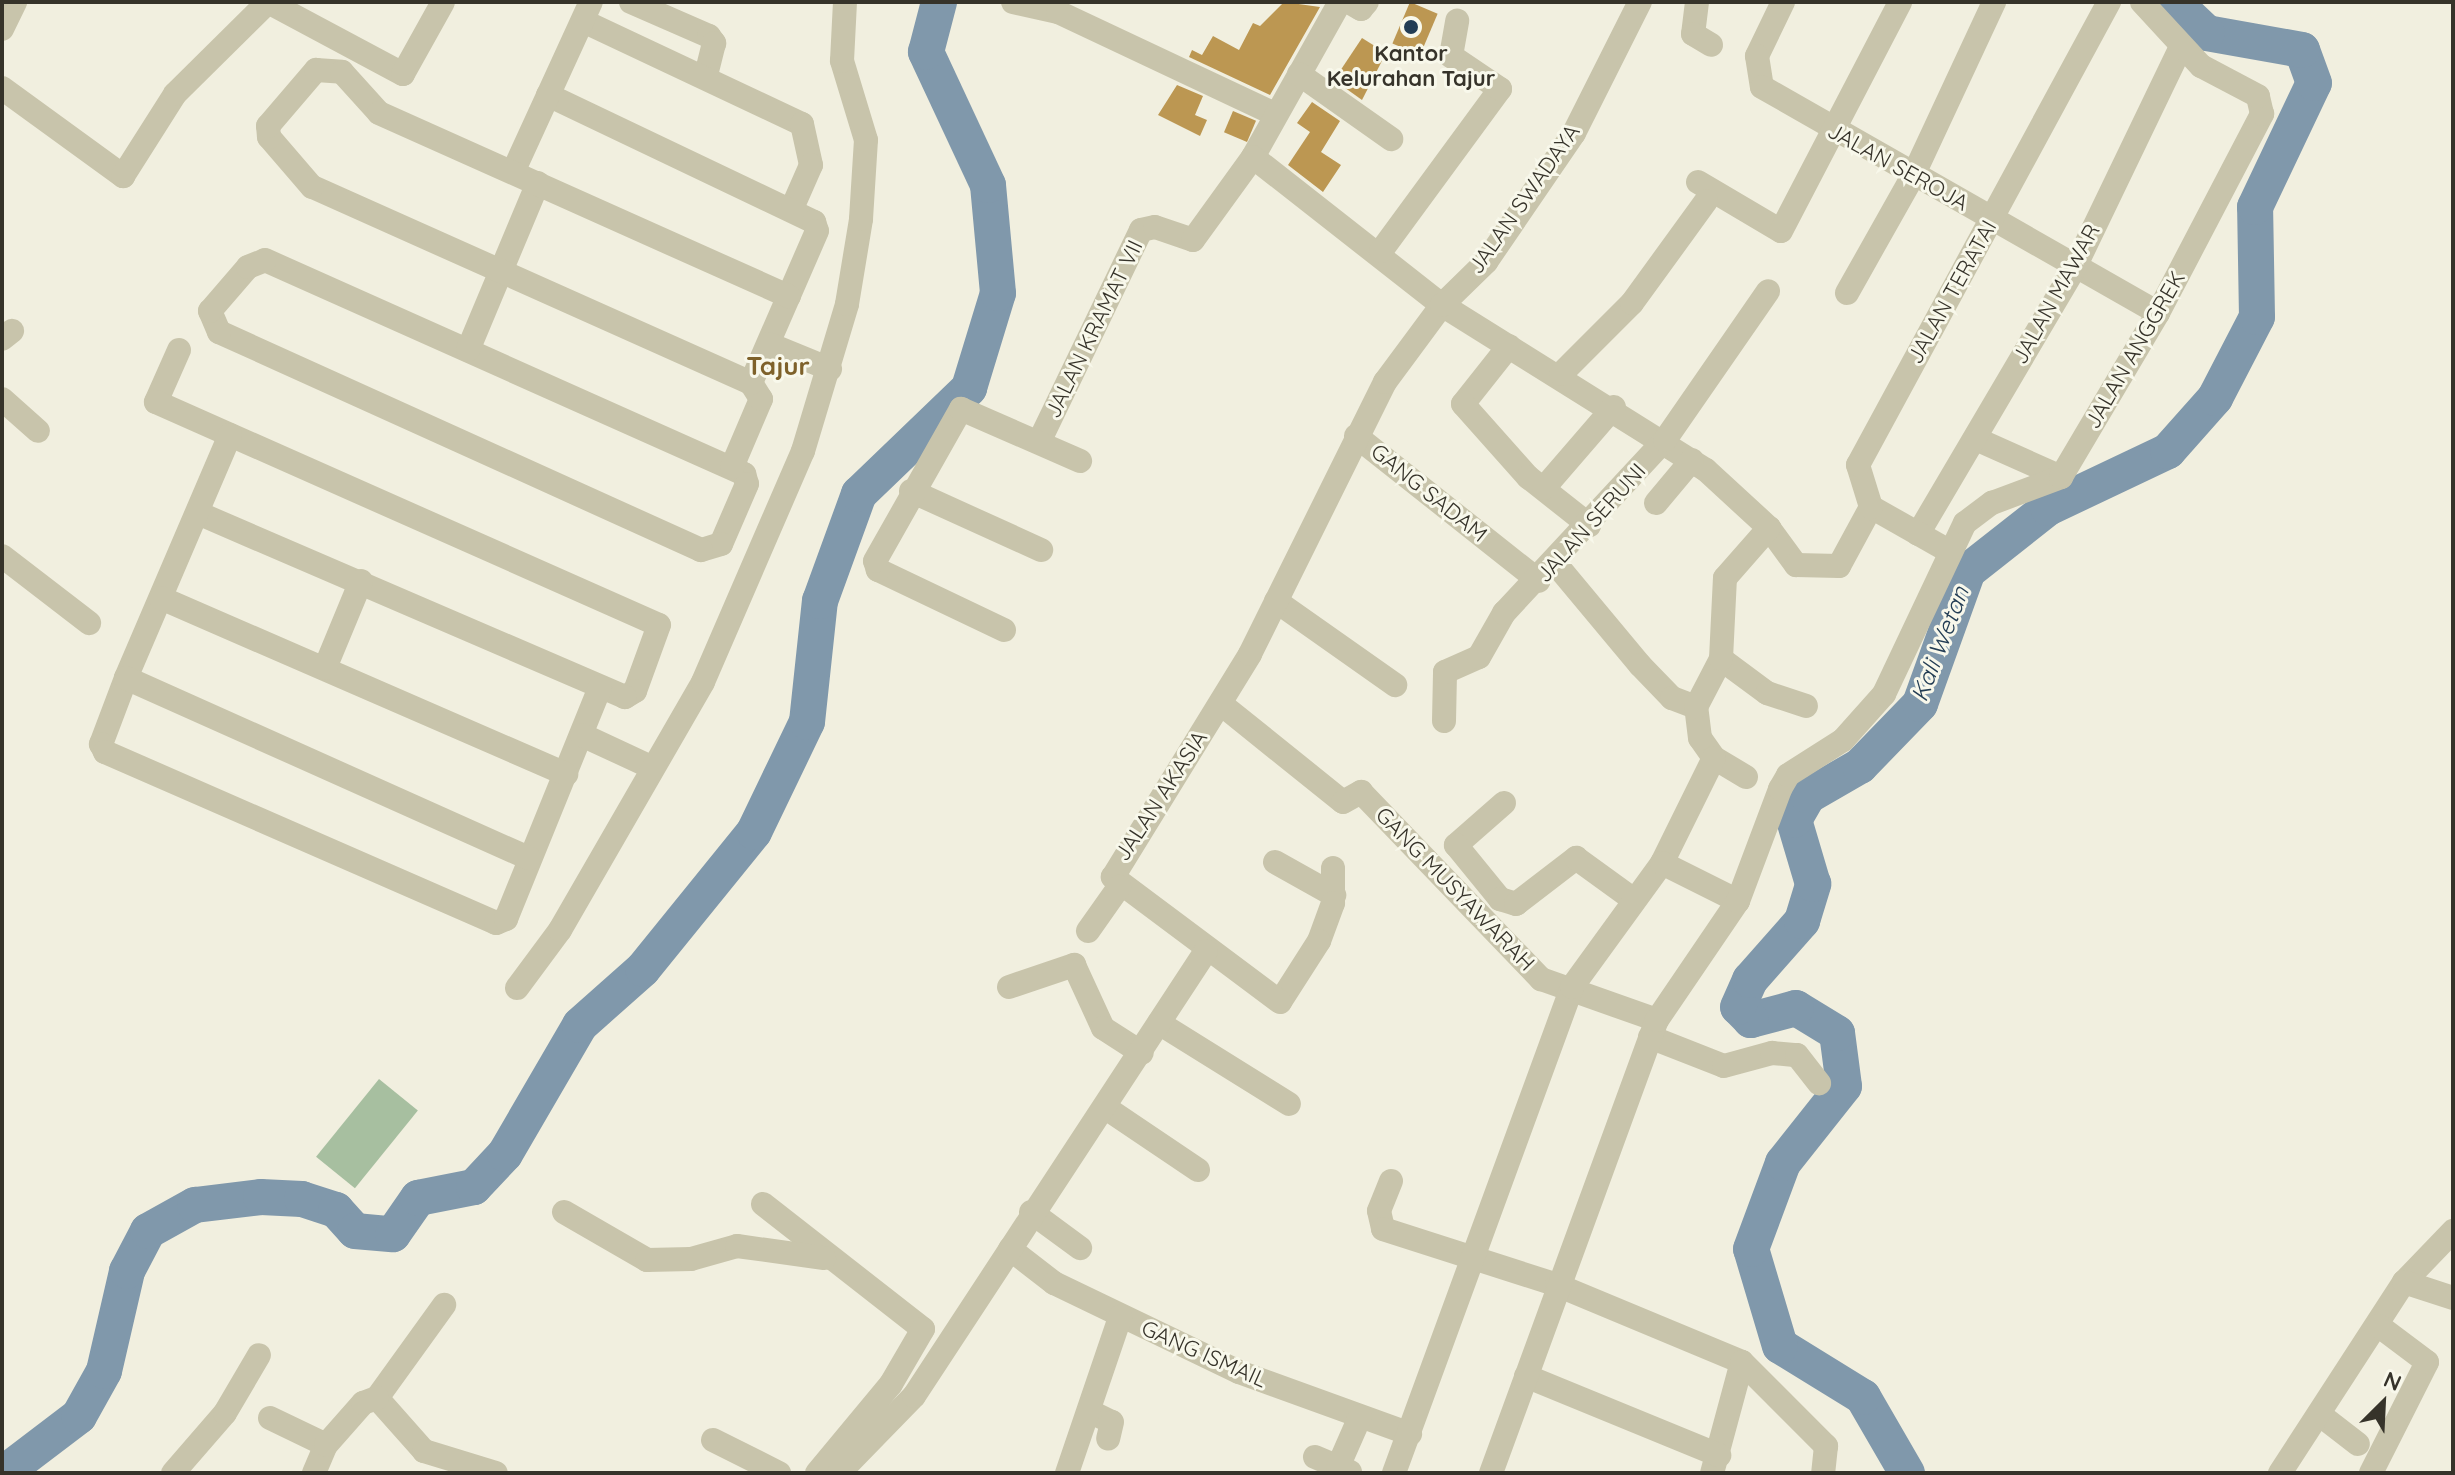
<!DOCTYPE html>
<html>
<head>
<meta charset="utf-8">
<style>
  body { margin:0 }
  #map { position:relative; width:2455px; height:1475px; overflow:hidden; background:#f1efdf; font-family:Quicksand,sans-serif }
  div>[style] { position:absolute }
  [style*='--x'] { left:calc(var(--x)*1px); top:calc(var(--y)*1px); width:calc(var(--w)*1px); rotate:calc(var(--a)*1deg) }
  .green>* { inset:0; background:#a7bfa0; transform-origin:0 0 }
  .river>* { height:36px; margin:-18px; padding:0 18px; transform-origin:18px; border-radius:18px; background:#8098ab }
  .building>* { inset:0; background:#bc9752; transform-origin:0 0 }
  .minor>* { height:24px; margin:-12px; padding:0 12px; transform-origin:12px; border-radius:12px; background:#c8c4ab }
  .dots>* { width:22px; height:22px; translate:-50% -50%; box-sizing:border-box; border:4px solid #f8f8eb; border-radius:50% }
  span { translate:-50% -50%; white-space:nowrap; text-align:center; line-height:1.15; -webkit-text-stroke:6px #f8f8eb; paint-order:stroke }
  .poi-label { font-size:22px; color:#36332a; font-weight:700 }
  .street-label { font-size:22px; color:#36332a }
  .water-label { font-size:24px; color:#233d54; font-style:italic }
  .quarter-label { font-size:26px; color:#7e612a; font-weight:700 }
  .frame { position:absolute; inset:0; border:4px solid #36332a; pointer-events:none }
  .north { position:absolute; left:2343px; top:1363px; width:80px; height:80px; -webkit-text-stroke:6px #f8f8eb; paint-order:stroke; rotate:24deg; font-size:22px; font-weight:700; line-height:32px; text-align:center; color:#36332a }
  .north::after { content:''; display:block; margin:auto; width:28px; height:36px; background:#36332a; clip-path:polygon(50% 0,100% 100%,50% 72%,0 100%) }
</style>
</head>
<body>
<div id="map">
  <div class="green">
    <i style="left:379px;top:1079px;width:50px;height:100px;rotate:39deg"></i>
  </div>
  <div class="river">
    <i style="--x:4;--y:1473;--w:94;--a:-37.2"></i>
    <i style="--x:79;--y:1416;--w:51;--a:-60.9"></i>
    <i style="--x:104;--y:1371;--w:103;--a:-77"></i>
    <i style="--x:127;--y:1271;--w:45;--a:-62.3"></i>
    <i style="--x:148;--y:1231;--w:54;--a:-29"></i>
    <i style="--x:195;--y:1205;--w:66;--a:-6.9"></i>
    <i style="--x:261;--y:1197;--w:41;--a:2.8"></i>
    <i style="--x:302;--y:1199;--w:36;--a:18"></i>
    <i style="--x:336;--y:1210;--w:28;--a:48"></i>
    <i style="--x:355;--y:1231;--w:38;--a:5"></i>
    <i style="--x:393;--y:1234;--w:44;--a:-55.2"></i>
    <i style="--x:418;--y:1198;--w:57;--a:-11.1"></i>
    <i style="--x:474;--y:1187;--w:45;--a:-46.8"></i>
    <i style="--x:505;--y:1154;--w:149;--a:-59.8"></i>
    <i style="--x:580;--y:1025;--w:84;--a:-41.6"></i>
    <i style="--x:643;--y:969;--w:176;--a:-51"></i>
    <i style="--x:754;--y:832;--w:122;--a:-64.3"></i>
    <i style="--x:807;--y:722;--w:122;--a:-83.9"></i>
    <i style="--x:820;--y:601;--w:114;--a:-70"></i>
    <i style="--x:859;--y:494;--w:153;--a:-43.9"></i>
    <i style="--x:969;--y:388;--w:99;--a:-73"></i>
    <i style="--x:998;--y:293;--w:108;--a:-95.3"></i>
    <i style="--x:988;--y:185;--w:147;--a:-115"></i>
    <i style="--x:926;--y:52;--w:52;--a:-75.4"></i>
    <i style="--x:1907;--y:1473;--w:88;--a:-120.1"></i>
    <i style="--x:1863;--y:1397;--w:97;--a:-148.4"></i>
    <i style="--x:1780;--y:1346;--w:101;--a:-106.6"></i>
    <i style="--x:1751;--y:1249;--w:92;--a:-69.6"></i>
    <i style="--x:1783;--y:1163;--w:98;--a:-51.6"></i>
    <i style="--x:1844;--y:1086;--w:53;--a:-97.5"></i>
    <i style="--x:1837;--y:1033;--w:48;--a:-148.6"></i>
    <i style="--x:1796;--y:1008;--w:47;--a:165.1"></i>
    <i style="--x:1751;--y:1020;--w:18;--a:-135"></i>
    <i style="--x:1738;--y:1007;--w:30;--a:-66"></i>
    <i style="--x:1750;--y:980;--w:79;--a:-48.6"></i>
    <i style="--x:1802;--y:921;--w:39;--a:-73"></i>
    <i style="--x:1813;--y:884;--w:67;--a:-106.5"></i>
    <i style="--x:1794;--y:820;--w:28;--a:-60"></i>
    <i style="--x:1808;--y:796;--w:60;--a:-30"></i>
    <i style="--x:1860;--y:766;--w:86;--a:-45.9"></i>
    <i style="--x:1920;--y:704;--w:141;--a:-70.2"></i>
    <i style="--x:1968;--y:571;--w:102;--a:-38.2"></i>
    <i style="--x:2048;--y:508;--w:133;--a:-25.4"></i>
    <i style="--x:2168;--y:451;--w:71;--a:-48.4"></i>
    <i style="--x:2215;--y:398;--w:91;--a:-62.6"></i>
    <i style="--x:2257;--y:317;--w:110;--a:-91"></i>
    <i style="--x:2255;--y:207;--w:137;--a:-64.6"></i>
    <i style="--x:2314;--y:83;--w:35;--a:-110"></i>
    <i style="--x:2302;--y:50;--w:97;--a:-169.9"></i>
    <i style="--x:2207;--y:33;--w:45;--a:-136.8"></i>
  </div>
  <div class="building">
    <i style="clip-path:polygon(1284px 2px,1320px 7px,1270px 95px,1189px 57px,1192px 50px,1202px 55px,1213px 36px,1239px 50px,1253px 23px,1260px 26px)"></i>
    <i style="left:1410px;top:2px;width:30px;height:45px;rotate:23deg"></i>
    <i style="clip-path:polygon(1362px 38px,1386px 53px,1362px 100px,1334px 80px)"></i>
    <i style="clip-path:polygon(1177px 85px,1203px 96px,1195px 115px,1207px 120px,1200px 136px,1158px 115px)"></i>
    <i style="clip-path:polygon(1312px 102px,1340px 121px,1321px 152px,1341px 165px,1323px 192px,1288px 165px,1310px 132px,1297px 123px)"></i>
    <i style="left:1233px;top:111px;width:25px;height:23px;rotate:23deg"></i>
  </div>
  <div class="minor">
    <i style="--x:268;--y:2;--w:153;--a:28.1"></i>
    <i style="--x:403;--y:74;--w:82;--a:-60.9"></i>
    <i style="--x:631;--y:2;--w:85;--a:23.6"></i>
    <i style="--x:709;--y:36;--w:9;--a:54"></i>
    <i style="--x:714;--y:43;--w:32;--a:104"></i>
    <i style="--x:1013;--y:2;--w:46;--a:12.5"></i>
    <i style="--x:1058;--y:12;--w:238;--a:25.2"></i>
    <i style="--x:1340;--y:2;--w:178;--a:119.3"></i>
    <i style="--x:1253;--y:157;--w:240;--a:38.1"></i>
    <i style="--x:1442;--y:305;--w:311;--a:32"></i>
    <i style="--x:1706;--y:470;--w:86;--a:42.6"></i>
    <i style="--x:1769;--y:528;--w:46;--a:53.9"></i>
    <i style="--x:1796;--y:565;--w:43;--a:1.3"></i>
    <i style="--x:1839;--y:566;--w:67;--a:-61.5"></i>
    <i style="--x:1349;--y:2;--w:14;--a:30"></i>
    <i style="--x:1361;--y:9;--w:9;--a:-49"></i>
    <i style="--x:1697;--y:2;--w:32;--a:97"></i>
    <i style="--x:1693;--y:34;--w:21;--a:31"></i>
    <i style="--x:1783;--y:2;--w:60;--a:115.7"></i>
    <i style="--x:1757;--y:56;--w:31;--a:81"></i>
    <i style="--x:1762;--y:87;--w:456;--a:29.7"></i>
    <i style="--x:583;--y:21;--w:242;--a:25.2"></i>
    <i style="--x:802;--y:124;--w:42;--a:77.6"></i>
    <i style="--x:811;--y:165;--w:45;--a:113.7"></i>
    <i style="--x:2;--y:29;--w:30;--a:-64"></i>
    <i style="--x:1299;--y:74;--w:113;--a:35.2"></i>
    <i style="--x:2;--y:88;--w:150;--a:36"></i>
    <i style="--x:123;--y:176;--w:97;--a:-57.6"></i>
    <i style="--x:175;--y:94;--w:131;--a:-44.7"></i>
    <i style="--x:548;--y:95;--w:295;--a:25.5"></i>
    <i style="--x:814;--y:222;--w:9;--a:72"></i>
    <i style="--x:817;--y:231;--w:166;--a:113.5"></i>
    <i style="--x:513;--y:172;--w:187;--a:-65.4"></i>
    <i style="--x:1698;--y:182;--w:96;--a:30.6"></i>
    <i style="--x:1781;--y:231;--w:258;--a:-62.5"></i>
    <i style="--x:1381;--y:251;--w:201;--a:-53.7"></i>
    <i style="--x:1500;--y:89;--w:59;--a:-146"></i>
    <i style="--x:1451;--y:56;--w:36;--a:-80"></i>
    <i style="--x:265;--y:260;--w:525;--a:24.07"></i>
    <i style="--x:744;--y:474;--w:10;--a:73"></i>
    <i style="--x:747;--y:484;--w:65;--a:113.4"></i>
    <i style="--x:721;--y:544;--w:21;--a:163"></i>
    <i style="--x:701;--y:550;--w:529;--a:-155.66"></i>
    <i style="--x:219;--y:332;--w:23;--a:-113"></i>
    <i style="--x:210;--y:311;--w:58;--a:-49.2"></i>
    <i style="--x:248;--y:267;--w:18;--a:-22"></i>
    <i style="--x:1847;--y:293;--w:134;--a:-60.6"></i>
    <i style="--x:1913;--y:176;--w:192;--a:-65"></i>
    <i style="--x:2;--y:339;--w:13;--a:-39"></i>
    <i style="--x:769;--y:344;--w:66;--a:22.3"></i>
    <i style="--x:1509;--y:346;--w:74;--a:128.4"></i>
    <i style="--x:1463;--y:404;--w:98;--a:48.3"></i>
    <i style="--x:1528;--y:477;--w:78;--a:38.2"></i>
    <i style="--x:179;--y:350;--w:57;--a:113.9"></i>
    <i style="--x:156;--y:402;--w:550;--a:23.91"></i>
    <i style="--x:659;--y:625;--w:70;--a:110"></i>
    <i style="--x:635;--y:691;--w:12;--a:149"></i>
    <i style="--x:625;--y:697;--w:465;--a:-156.7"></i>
    <i style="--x:468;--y:350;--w:181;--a:-67.3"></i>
    <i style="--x:1561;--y:374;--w:100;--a:-45"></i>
    <i style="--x:1632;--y:303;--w:126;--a:-54"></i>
    <i style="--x:2;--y:399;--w:48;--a:41.6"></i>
    <i style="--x:230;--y:435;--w:264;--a:113.2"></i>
    <i style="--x:126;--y:678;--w:71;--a:110.7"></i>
    <i style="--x:101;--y:744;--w:9;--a:63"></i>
    <i style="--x:105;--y:752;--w:427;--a:23.6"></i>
    <i style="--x:496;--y:923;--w:11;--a:-22"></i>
    <i style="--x:506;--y:919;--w:250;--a:-67.9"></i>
    <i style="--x:1356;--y:436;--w:233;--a:38.4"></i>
    <i style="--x:1976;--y:439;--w:93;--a:24.1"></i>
    <i style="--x:1040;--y:440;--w:233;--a:-64.3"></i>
    <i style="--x:1141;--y:230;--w:14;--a:-12"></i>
    <i style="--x:1155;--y:227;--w:40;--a:18.9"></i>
    <i style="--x:1193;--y:240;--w:102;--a:-54.1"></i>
    <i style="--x:732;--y:467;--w:74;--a:-66.9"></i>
    <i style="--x:761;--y:399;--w:19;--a:-122"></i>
    <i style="--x:751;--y:383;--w:481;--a:-155.9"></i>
    <i style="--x:312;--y:187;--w:66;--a:-130.7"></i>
    <i style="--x:269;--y:137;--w:11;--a:-95"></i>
    <i style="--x:268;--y:126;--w:74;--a:-49.4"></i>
    <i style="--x:316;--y:70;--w:26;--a:4"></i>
    <i style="--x:342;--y:72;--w:55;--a:47.9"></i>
    <i style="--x:379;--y:113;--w:449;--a:24.1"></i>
    <i style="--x:1544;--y:488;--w:107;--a:-49.2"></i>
    <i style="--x:911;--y:491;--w:143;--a:24.4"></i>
    <i style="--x:1656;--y:503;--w:56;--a:-50.1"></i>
    <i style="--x:1918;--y:534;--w:310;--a:-59.5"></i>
    <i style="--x:2075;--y:267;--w:244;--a:-64.3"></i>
    <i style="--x:1947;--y:550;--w:87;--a:-150.5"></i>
    <i style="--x:1871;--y:507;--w:44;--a:-107.2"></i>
    <i style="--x:1858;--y:465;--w:527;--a:-61.54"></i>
    <i style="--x:2;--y:556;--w:110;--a:37.6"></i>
    <i style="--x:1555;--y:563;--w:133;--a:50.2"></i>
    <i style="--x:1640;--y:665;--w:46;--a:45.9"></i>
    <i style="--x:1672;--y:698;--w:26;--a:21"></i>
    <i style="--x:161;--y:598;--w:442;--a:23.5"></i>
    <i style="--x:1276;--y:601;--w:146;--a:35.2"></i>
    <i style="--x:1004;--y:630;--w:140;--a:-154.5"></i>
    <i style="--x:878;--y:570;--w:9;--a:-108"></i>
    <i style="--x:875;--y:561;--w:175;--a:-60.5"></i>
    <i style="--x:961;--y:409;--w:130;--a:23.6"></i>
    <i style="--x:1721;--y:659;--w:57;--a:36.5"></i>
    <i style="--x:1767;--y:693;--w:41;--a:18.4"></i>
    <i style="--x:325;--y:668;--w:94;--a:-67.5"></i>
    <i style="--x:126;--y:678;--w:441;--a:24.1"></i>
    <i style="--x:1221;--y:704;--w:156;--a:38.8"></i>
    <i style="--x:1343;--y:802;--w:21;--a:-29"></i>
    <i style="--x:1361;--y:792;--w:260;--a:46.1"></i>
    <i style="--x:1541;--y:979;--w:123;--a:19.5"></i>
    <i style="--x:1444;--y:721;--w:49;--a:-88.8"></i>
    <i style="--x:1445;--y:672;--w:37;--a:-24"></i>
    <i style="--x:1479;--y:657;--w:51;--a:-60.4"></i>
    <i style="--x:1504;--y:613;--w:236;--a:-47.1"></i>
    <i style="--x:1665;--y:440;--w:181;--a:-55.3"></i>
    <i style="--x:582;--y:735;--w:78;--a:24.9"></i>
    <i style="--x:1746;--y:777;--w:37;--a:-149"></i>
    <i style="--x:1714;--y:758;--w:24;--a:-125"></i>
    <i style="--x:1700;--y:738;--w:31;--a:-97"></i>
    <i style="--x:1696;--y:707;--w:54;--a:-62.5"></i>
    <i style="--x:1721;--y:659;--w:81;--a:-87.2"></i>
    <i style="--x:1725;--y:578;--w:67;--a:-48.7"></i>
    <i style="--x:1504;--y:803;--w:64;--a:138.8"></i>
    <i style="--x:1456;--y:845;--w:70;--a:50.8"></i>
    <i style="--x:1500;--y:899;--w:17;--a:17"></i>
    <i style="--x:1516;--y:904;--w:76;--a:-37.5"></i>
    <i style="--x:1576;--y:858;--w:72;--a:35.9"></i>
    <i style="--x:1275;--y:862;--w:68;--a:29.2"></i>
    <i style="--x:1662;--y:863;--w:117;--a:-63.7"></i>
    <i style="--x:1333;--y:868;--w:35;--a:90"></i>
    <i style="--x:1333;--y:903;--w:40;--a:110.2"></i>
    <i style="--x:1319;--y:941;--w:72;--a:122.6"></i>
    <i style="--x:1280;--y:1002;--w:209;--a:-143.2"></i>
    <i style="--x:1113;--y:877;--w:262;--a:-58.4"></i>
    <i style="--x:1250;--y:654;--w:304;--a:-63.6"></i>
    <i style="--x:1385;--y:382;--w:96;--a:-53.5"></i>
    <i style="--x:1442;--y:305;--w:62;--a:-44.3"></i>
    <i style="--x:1486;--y:262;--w:156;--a:-55.7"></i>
    <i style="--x:1574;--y:133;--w:147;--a:-63.3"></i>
    <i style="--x:1088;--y:931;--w:54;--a:-54.8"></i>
    <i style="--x:1009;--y:987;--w:69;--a:-18.7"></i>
    <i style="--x:1074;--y:965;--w:69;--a:65.3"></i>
    <i style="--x:1103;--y:1028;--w:46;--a:32.7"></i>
    <i style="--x:517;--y:988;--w:72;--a:-53.4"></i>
    <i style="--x:560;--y:930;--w:286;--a:-60"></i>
    <i style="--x:703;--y:682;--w:252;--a:-66.6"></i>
    <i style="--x:803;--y:451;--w:153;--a:-73.3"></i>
    <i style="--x:847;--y:304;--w:86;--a:-80.6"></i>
    <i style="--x:861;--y:219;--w:79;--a:-86.4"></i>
    <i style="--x:866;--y:140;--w:83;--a:-106.9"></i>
    <i style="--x:842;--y:61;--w:59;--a:-87.1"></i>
    <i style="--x:1159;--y:1023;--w:153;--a:31.9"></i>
    <i style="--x:1650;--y:1037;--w:79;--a:21.4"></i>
    <i style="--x:1724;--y:1066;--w:50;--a:-15.2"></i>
    <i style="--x:1772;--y:1053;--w:25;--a:5"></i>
    <i style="--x:1797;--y:1055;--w:36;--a:52"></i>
    <i style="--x:1106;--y:1108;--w:111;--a:34"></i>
    <i style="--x:1391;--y:1181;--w:32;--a:112"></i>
    <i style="--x:1379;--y:1211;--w:18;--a:77"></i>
    <i style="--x:1383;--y:1229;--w:183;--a:17.8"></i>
    <i style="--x:1557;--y:1285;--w:200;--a:22.6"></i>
    <i style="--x:1742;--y:1362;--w:115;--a:105.1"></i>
    <i style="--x:763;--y:1204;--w:203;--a:38"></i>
    <i style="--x:923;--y:1329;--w:64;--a:120.2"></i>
    <i style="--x:891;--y:1384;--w:116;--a:129.7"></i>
    <i style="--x:564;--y:1212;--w:96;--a:30"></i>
    <i style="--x:647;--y:1260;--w:44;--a:-1.3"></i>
    <i style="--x:691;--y:1259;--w:48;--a:-15.8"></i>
    <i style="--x:737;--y:1246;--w:88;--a:7.9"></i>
    <i style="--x:1031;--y:1212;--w:61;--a:36.3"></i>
    <i style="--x:1010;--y:1249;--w:56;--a:37.7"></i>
    <i style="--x:1054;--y:1283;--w:205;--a:25.7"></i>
    <i style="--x:1239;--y:1372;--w:182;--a:19.9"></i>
    <i style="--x:2404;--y:1282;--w:71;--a:-46.1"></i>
    <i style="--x:1742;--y:1362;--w:119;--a:45"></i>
    <i style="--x:1826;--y:1446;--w:27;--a:96"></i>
    <i style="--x:1526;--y:1376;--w:209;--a:22.3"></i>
    <i style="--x:377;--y:1398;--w:71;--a:48.4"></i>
    <i style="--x:424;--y:1451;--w:75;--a:17"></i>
    <i style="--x:377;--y:1398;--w:115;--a:-54.2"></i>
    <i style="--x:1089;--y:1411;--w:25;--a:26"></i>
    <i style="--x:1112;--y:1422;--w:17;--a:103"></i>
    <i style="--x:2319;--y:1414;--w:49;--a:37.6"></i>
    <i style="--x:270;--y:1418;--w:62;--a:25.7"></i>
    <i style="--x:713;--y:1440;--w:74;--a:26.6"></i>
    <i style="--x:1315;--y:1457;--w:38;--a:23"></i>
    <i style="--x:1338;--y:1467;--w:55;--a:-66.3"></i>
    <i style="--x:173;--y:1473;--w:79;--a:-49.1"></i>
    <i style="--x:225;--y:1413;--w:67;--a:-59.6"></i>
    <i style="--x:314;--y:1473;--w:30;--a:-67"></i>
    <i style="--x:326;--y:1445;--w:56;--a:-48.6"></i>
    <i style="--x:363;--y:1403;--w:15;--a:-20"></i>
    <i style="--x:839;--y:1473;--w:107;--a:-45.8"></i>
    <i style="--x:914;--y:1396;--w:532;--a:-56.73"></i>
    <i style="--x:1067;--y:1473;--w:165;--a:-71.2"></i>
    <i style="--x:1394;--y:1473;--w:518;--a:-69.88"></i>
    <i style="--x:1572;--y:987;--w:153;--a:-54"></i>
    <i style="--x:1662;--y:863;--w:85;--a:26.6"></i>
    <i style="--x:1491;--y:1473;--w:482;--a:-69.9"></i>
    <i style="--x:1657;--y:1020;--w:144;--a:-55.8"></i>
    <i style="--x:1738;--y:901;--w:120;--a:-69.4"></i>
    <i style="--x:1780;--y:789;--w:16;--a:-60"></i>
    <i style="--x:1788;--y:775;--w:65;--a:-32.5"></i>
    <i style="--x:1843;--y:740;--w:62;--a:-48.3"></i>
    <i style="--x:1884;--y:694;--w:189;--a:-64.7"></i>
    <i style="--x:1965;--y:523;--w:34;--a:-37"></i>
    <i style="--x:1992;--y:503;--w:74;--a:-20.6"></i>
    <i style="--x:2061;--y:477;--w:191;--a:-59.4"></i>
    <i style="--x:2158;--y:313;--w:225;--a:-62.4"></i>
    <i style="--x:2262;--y:114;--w:18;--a:-103"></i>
    <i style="--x:2258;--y:96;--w:64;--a:-152.2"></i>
    <i style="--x:2201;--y:66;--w:87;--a:-132.7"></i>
    <i style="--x:2280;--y:1473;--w:228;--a:-57"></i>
    <i style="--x:2404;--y:1282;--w:52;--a:18.1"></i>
    <i style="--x:2371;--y:1473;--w:124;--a:-63.2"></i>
    <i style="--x:2427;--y:1362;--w:60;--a:-143.1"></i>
  </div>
  <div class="dots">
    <i style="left:1411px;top:27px;background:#233d54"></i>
  </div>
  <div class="poi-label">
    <span style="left:1411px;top:66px">Kantor<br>Kelurahan Tajur</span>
  </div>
  <div class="street-label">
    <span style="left:1898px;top:167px;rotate:29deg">JALAN SEROJA</span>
    <span style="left:1524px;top:199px;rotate:-55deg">JALAN SWADAYA</span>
    <span style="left:1952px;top:292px;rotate:-61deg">JALAN TERATAI</span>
    <span style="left:2056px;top:294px;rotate:-61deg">JALAN MAWAR</span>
    <span style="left:1094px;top:329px;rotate:-64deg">JALAN KRAMAT VII</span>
    <span style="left:2135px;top:350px;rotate:-60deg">JALAN ANGGREK</span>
    <span style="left:1429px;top:493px;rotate:39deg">GANG SADAM</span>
    <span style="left:1591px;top:523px;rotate:-48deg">JALAN SERUNI</span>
    <span style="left:1161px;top:796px;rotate:-57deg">JALAN AKASIA</span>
    <span style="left:1455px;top:889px;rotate:46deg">GANG MUSYAWARAH</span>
    <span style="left:1204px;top:1354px;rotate:24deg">GANG ISMAIL</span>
  </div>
  <div class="water-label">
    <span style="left:1940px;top:644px;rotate:-69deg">Kali Wetan</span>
  </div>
  <div class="quarter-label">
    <span style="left:778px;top:366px">Tajur</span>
  </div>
  <div class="frame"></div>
  <div class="north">N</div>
</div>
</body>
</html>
